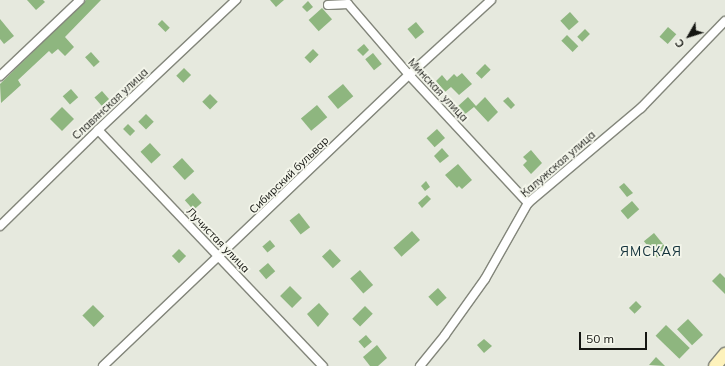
<!DOCTYPE html>
<html>
<head>
<meta charset="utf-8">
<style>
  body { margin:0 }
  #map { position:relative; width:725px; height:366px; overflow:hidden; background:#e6e9de; font-family:Mulish,sans-serif }
  div>[style] { position:absolute }
  [style*='--x'] { left:calc(var(--x)*1px); top:calc(var(--y)*1px); width:calc(var(--w)*1px); rotate:calc(var(--a)*1deg) }
  .building>* { inset:0; background:#8eb67f; transform-origin:0 0 }
  .roads { filter:drop-shadow(1px 0 #83867b) drop-shadow(-1px 0 #83867b) drop-shadow(0 1px #83867b) drop-shadow(0 -1px #83867b) }
  .street>* { height:8px; margin:-4px; padding:0 4px; transform-origin:4px; border-radius:4px; background:#fff }
  .secondary>* { height:12px; margin:-6px; padding:0 6px; transform-origin:6px; border-radius:6px; background:#fdf2bc }
  span { translate:-50% -50%; white-space:nowrap; text-align:center; line-height:1.15; -webkit-text-stroke:3.5px #f4f6eb; paint-order:stroke }
  .street-label { font-size:11px; color:#151612 }
  .quarter-label { font-size:13px; color:#14333c; letter-spacing:1px }
  .north { position:absolute; left:669px; top:16px; width:40px; height:40px; -webkit-text-stroke:3px #f4f6eb; paint-order:stroke; rotate:231deg; font-size:11px; font-weight:700; line-height:16px; text-align:center; color:#151612 }
  .north::after { content:''; display:block; margin:auto; width:14px; height:18px; background:#151612; clip-path:polygon(50% 0,100% 100%,50% 72%,0 100%) }
  .scale { position:absolute; left:579px; top:332px; width:68px; height:18px; box-sizing:border-box; border:2px solid #151612; border-top:0; padding-left:5px; font-size:12px; line-height:14px; white-space:nowrap; color:#151612; -webkit-text-stroke:3px #f4f6eb; paint-order:stroke }
</style>
</head>
<body>
<div id="map">
  <div class="building">
    <i style="clip-path:polygon(27px 0,43px 0,45px 2px,36px 10px)"></i>
    <i style="clip-path:polygon(86px 0,101px 0,65px 37px,74px 47px,65px 56px,58px 49px,52px 54px,49px 51px,18px 80px,21px 85px,1px 103px,0 84px)"></i>
    <i style="clip-path:polygon(270px 0,284px 0,276px 7px)"></i>
    <i style="clip-path:polygon(308px 1px,313px 7px,307px 12px,302px 7px)"></i>
    <i style="left:322px;top:8px;width:15px;height:18px;rotate:48deg"></i>
    <i style="left:570px;top:12px;width:13px;height:13px;rotate:48deg"></i>
    <i style="clip-path:polygon(0 19px,14px 36px,4px 44px,0 39px)"></i>
    <i style="left:162px;top:20px;width:11px;height:6px;rotate:45deg"></i>
    <i style="left:416px;top:22px;width:13px;height:11px;rotate:51deg"></i>
    <i style="left:668px;top:27px;width:11px;height:13px;rotate:41deg"></i>
    <i style="left:585px;top:29px;width:7px;height:11px;rotate:45deg"></i>
    <i style="left:567px;top:35px;width:16px;height:8px;rotate:45deg"></i>
    <i style="clip-path:polygon(364px 44px,369px 50px,363px 56px,357px 50px)"></i>
    <i style="left:313px;top:49px;width:8px;height:12px;rotate:45deg"></i>
    <i style="left:91px;top:52px;width:13px;height:8px;rotate:48deg"></i>
    <i style="left:373px;top:53px;width:14px;height:10px;rotate:51deg"></i>
    <i style="left:485px;top:64px;width:8px;height:13px;rotate:45deg"></i>
    <i style="left:184px;top:68px;width:10px;height:11px;rotate:45deg"></i>
    <i style="clip-path:polygon(462px 73px,472px 84px,459px 95px,451px 87px,445px 92px,436px 81px,442px 75px,447px 81px,454px 74px,457px 77px)"></i>
    <i style="left:343px;top:84px;width:16px;height:20px;rotate:50deg"></i>
    <i style="left:71px;top:89px;width:11px;height:11px;rotate:49deg"></i>
    <i style="left:102px;top:91px;width:11px;height:10px;rotate:49deg"></i>
    <i style="left:210px;top:94px;width:11px;height:11px;rotate:45deg"></i>
    <i style="clip-path:polygon(468px 97px,476px 106px,485px 97px,498px 112px,488px 122px,474px 107px,464px 115px,457px 107px)"></i>
    <i style="clip-path:polygon(508px 97px,515px 105px,511px 109px,503px 101px)"></i>
    <i style="left:317px;top:105px;width:16px;height:21px;rotate:50deg"></i>
    <i style="left:62px;top:107px;width:17px;height:17px;rotate:45deg"></i>
    <i style="left:146px;top:114px;width:11px;height:11px;rotate:45deg"></i>
    <i style="left:128px;top:124px;width:10px;height:7px;rotate:45deg"></i>
    <i style="left:437px;top:129px;width:12px;height:14px;rotate:48deg"></i>
    <i style="left:150px;top:143px;width:16px;height:13px;rotate:47deg"></i>
    <i style="clip-path:polygon(442px 148px,449px 156px,440px 163px,434px 156px)"></i>
    <i style="clip-path:polygon(531px 150px,542px 163px,531px 174px,523px 165px,527px 161px,523px 157px)"></i>
    <i style="left:182px;top:158px;width:18px;height:13px;rotate:47deg"></i>
    <i style="clip-path:polygon(458px 164px,472px 180px,462px 189px,459px 186px,457px 188px,445px 175px)"></i>
    <i style="clip-path:polygon(426px 181px,430px 187px,425px 191px,421px 186px)"></i>
    <i style="clip-path:polygon(624px 183px,633px 193px,627px 197px,619px 187px)"></i>
    <i style="left:193px;top:193px;width:13px;height:11px;rotate:48deg"></i>
    <i style="clip-path:polygon(427px 195px,431px 199px,422px 208px,418px 203px)"></i>
    <i style="left:632px;top:201px;width:11px;height:15px;rotate:49deg"></i>
    <i style="left:299px;top:213px;width:18px;height:12px;rotate:52deg"></i>
    <i style="left:412px;top:231px;width:12px;height:25px;rotate:48deg"></i>
    <i style="left:654px;top:233px;width:21px;height:13px;rotate:51deg"></i>
    <i style="left:270px;top:240px;width:8px;height:10px;rotate:50deg"></i>
    <i style="left:179px;top:249px;width:10px;height:10px;rotate:45deg"></i>
    <i style="left:330px;top:249px;width:16px;height:11px;rotate:47deg"></i>
    <i style="left:268px;top:263px;width:11px;height:12px;rotate:49deg"></i>
    <i style="left:360px;top:270px;width:20px;height:13px;rotate:49deg"></i>
    <i style="clip-path:polygon(720px 273px,725px 278px,725px 294px,712px 281px)"></i>
    <i style="left:290px;top:286px;width:17px;height:14px;rotate:45deg"></i>
    <i style="left:438px;top:288px;width:13px;height:13px;rotate:48deg"></i>
    <i style="left:636px;top:301px;width:8px;height:10px;rotate:45deg"></i>
    <i style="clip-path:polygon(319px 303px,329px 314px,318px 327px,307px 314px)"></i>
    <i style="left:93px;top:305px;width:16px;height:15px;rotate:45deg"></i>
    <i style="left:365px;top:306px;width:11px;height:18px;rotate:45deg"></i>
    <i style="left:688px;top:319px;width:22px;height:15px;rotate:47deg"></i>
    <i style="left:666px;top:325px;width:33px;height:15px;rotate:44deg"></i>
    <i style="left:366px;top:335px;width:9px;height:10px;rotate:49deg"></i>
    <i style="clip-path:polygon(484px 339px,492px 346px,484px 353px,477px 345px)"></i>
    <i style="clip-path:polygon(377px 345px,387px 358px,378px 366px,370px 366px,363px 357px)"></i>
    <i style="clip-path:polygon(656px 357px,665px 366px,649px 365px)"></i>
  </div>
  <div class="roads">
    <div class="street">
      <i style="--x:328;--y:5;--w:20;--a:-3"></i>
      <i style="--x:348;--y:4;--w:94;--a:49.3"></i>
      <i style="--x:409;--y:75;--w:175;--a:47.1"></i>
      <i style="--x:0;--y:76;--w:110;--a:-43.5"></i>
      <i style="--x:98;--y:130;--w:326;--a:46.4"></i>
      <i style="--x:0;--y:226;--w:137;--a:-44.4"></i>
      <i style="--x:98;--y:130;--w:190;--a:-43.3"></i>
      <i style="--x:103;--y:366;--w:422;--a:-43.6"></i>
      <i style="--x:409;--y:75;--w:111;--a:-42.4"></i>
      <i style="--x:420;--y:366;--w:40;--a:-51"></i>
      <i style="--x:445;--y:335;--w:69;--a:-54.5"></i>
      <i style="--x:485;--y:279;--w:87;--a:-60.5"></i>
      <i style="--x:528;--y:203;--w:148;--a:-40.1"></i>
      <i style="--x:641;--y:108;--w:121;--a:-46"></i>
    </div>
    <div class="secondary">
      <i style="--x:715;--y:366;--w:16;--a:-50"></i>
    </div>
  </div>
  <div class="street-label">
    <span style="left:438px;top:90px;rotate:47deg">Минская улица</span>
    <span style="left:110px;top:104px;rotate:-43deg">Славянская улица</span>
    <span style="left:558px;top:164px;rotate:-41deg">Калужская улица</span>
    <span style="left:289px;top:175px;rotate:-44deg">Сибирский бульвар</span>
    <span style="left:218px;top:240px;rotate:46deg">Лучистая улица</span>
  </div>
  <div class="quarter-label">
    <span style="left:651px;top:251px">ЯМСКАЯ</span>
  </div>
  <div class="north">С</div>
  <div class="scale">50 m</div>
</div>
</body>
</html>
